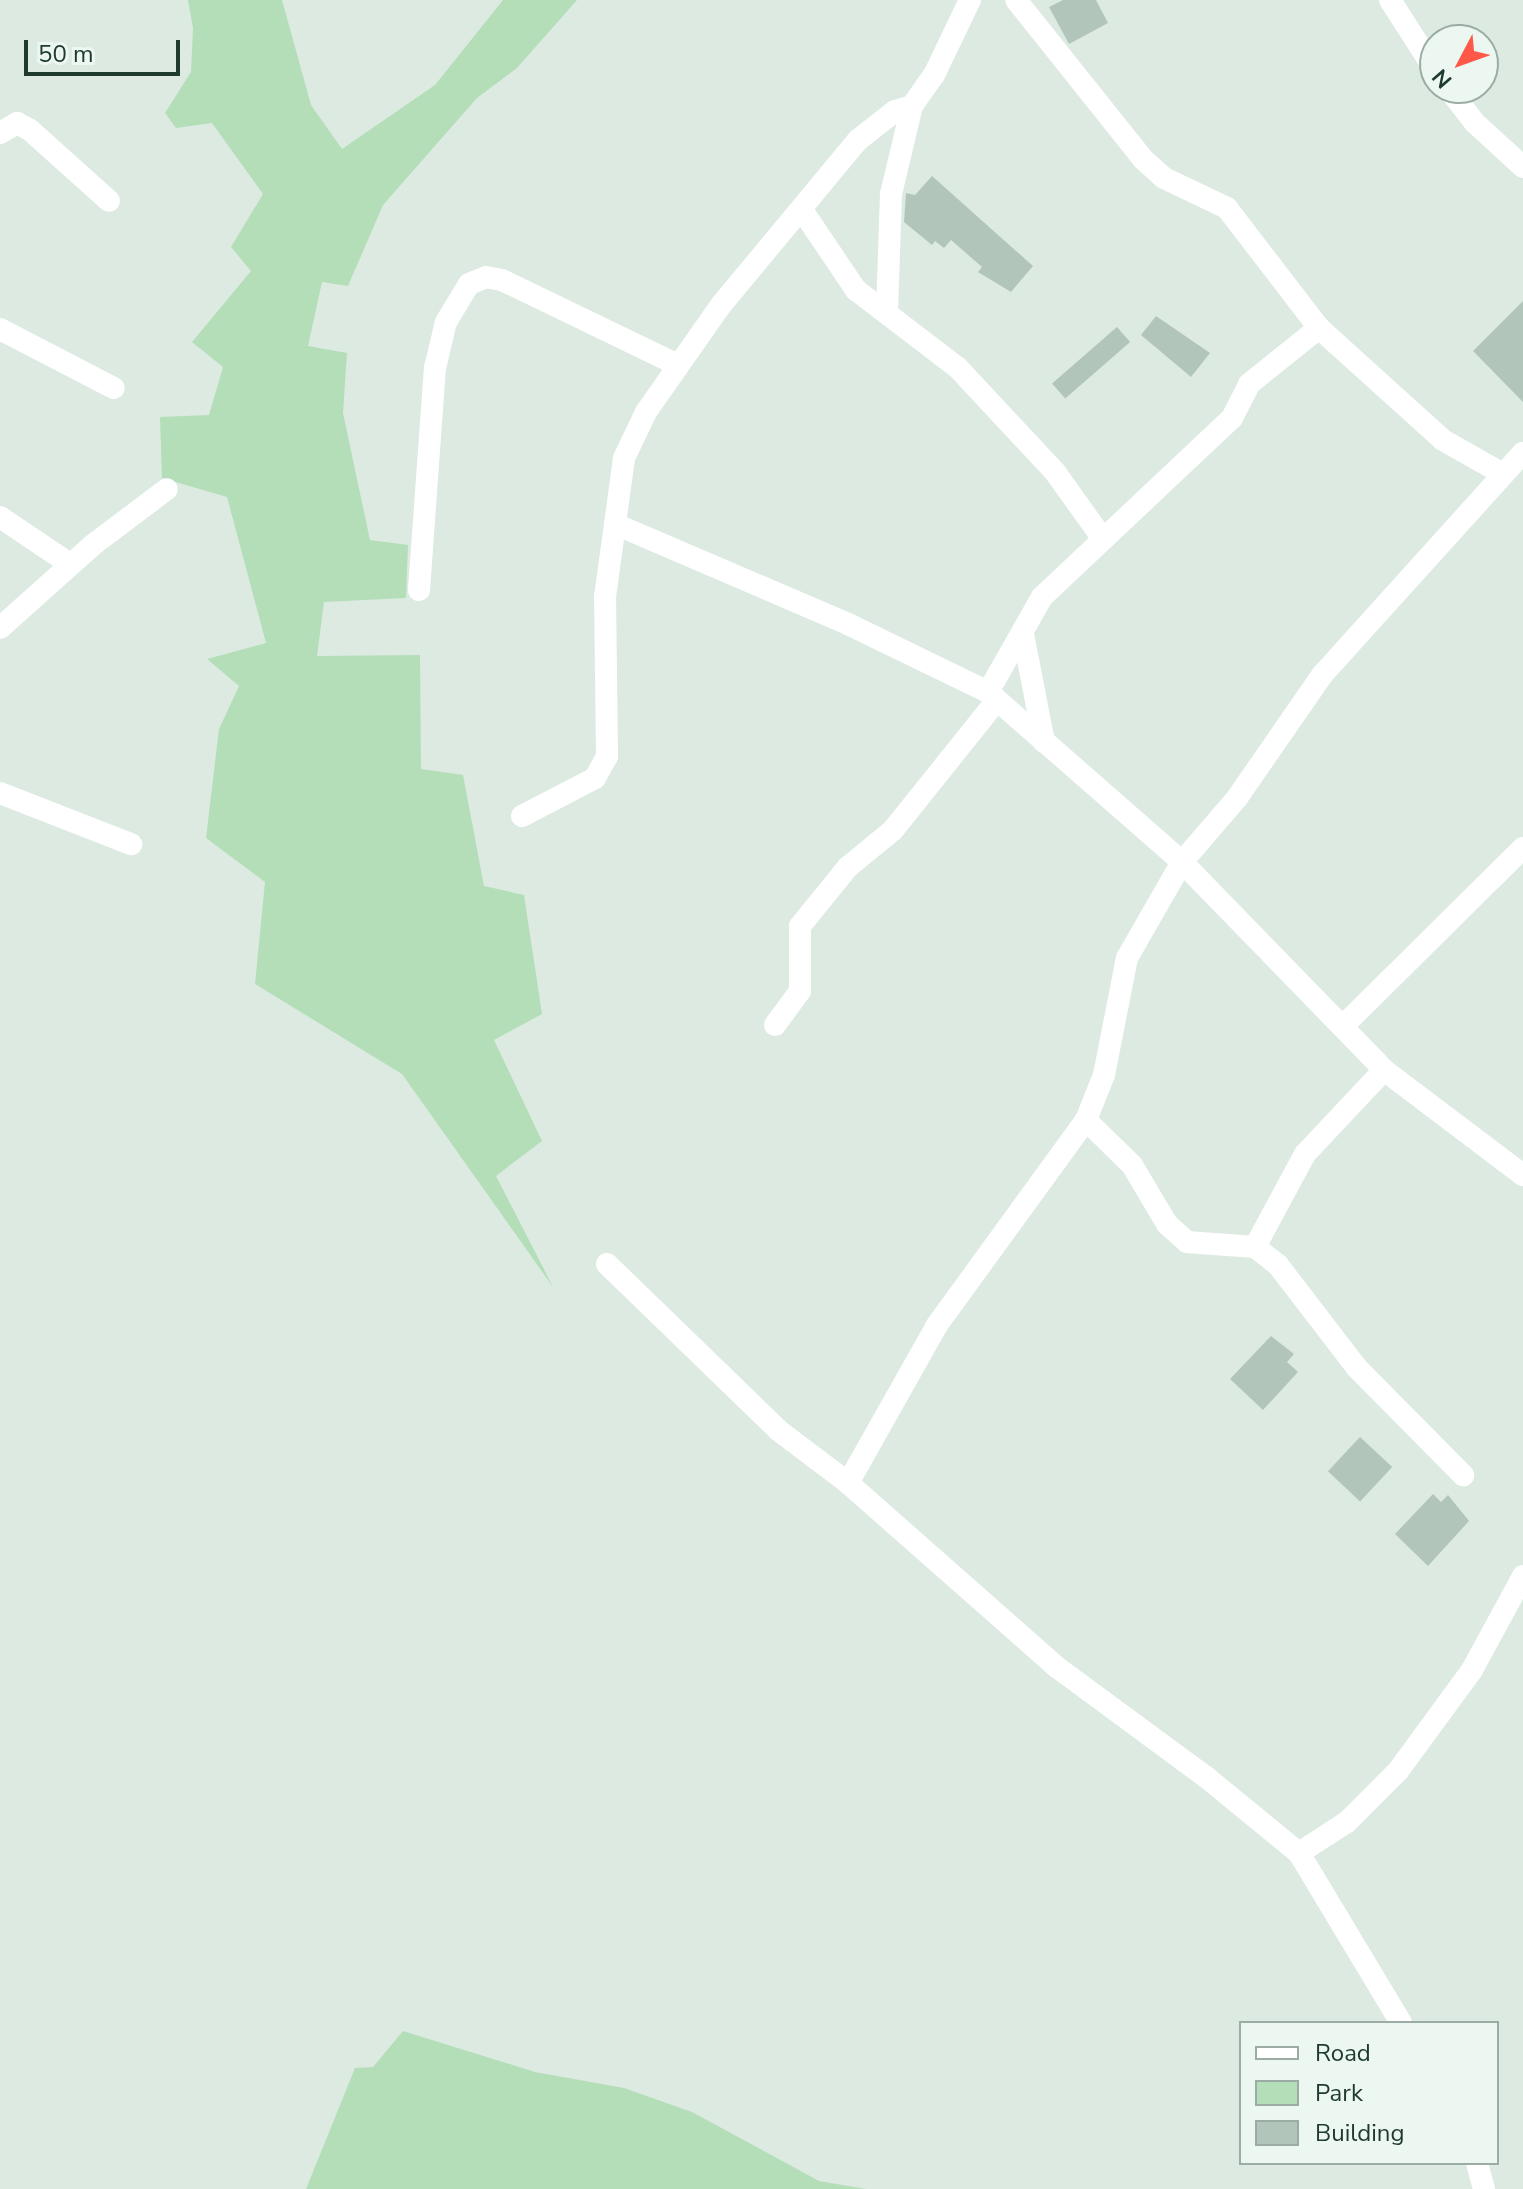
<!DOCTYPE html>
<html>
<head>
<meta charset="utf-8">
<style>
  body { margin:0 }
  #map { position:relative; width:1523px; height:2189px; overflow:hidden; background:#ddeae2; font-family:"Nunito Sans",sans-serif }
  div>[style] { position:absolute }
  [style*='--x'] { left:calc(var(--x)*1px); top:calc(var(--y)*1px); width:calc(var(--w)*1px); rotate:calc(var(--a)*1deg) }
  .green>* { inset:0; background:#b3deb8 }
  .building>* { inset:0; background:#b2c5bb; transform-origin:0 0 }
  .street>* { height:22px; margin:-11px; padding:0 11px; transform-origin:11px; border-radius:11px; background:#fff }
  span { translate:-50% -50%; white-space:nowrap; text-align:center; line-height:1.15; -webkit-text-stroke:7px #edf7f1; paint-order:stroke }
  .legend { position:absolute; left:1239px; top:2021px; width:260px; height:144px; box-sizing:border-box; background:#edf7f1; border:2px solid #9aaca3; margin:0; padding:10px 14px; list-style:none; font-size:24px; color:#1e3b2e }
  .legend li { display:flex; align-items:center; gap:16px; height:40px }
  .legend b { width:40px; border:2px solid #9aaca3 }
  .north { position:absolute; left:1419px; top:24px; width:80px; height:80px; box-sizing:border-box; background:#edf7f1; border:2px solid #9aaca3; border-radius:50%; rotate:229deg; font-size:22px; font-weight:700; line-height:32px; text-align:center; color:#1e3b2e }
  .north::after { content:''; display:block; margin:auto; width:28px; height:36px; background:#fe5948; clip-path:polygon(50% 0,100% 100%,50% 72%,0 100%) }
  .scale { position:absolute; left:24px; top:40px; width:156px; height:36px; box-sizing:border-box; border:4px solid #1e3b2e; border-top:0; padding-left:10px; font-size:24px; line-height:28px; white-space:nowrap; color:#1e3b2e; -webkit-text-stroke:6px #edf7f1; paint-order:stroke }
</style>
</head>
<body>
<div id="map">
  <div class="green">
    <i style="clip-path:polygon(188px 0,282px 0,311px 105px,342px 149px,435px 85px,503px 0,577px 0,517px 68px,477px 98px,383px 205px,348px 286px,322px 282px,308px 346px,347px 353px,343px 413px,370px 540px,408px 545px,406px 598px,324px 602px,317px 656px,420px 655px,421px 769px,463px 775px,484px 886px,524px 895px,542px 1014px,494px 1040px,542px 1141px,496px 1176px,553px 1287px,402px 1074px,255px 984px,265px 882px,206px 838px,219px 729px,239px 686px,207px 659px,266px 643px,227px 497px,162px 478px,160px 417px,209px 415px,223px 367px,192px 342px,251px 271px,231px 247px,263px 194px,212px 123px,176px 128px,165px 113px,191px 72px,193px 28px)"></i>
    <i style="clip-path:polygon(403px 2031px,535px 2072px,624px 2088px,692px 2112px,819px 2181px,866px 2189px,306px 2189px,355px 2068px,373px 2067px)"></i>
  </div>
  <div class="building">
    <i style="clip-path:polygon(1063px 0,1096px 0,1108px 23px,1069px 44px,1049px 7px)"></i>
    <i style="clip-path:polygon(932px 176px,1033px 266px,1011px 292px,978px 272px,982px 267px,951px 240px,944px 248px,935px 241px,932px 245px,904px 222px,906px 193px,915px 195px)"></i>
    <i style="clip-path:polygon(1523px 301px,1523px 402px,1473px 351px)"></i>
    <i style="clip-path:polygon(1156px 316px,1210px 353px,1191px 377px,1141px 335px)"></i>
    <i style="left:1117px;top:327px;width:20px;height:86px;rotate:49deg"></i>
    <i style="clip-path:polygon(1271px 1336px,1294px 1354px,1287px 1362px,1298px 1372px,1263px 1410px,1230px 1379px)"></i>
    <i style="left:1360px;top:1437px;width:44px;height:47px;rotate:43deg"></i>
    <i style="clip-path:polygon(1433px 1494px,1441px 1502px,1448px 1495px,1469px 1521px,1428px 1566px,1395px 1534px)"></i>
  </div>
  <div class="street">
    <i style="--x:1390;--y:0;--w:83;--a:57.3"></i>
    <i style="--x:1448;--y:88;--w:44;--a:52.4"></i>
    <i style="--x:1475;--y:123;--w:65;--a:42.5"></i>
    <i style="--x:0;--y:133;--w:20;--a:-30"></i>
    <i style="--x:17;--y:123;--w:15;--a:28"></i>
    <i style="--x:30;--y:130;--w:106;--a:41.9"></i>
    <i style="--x:802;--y:210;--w:97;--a:56"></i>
    <i style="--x:856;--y:290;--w:128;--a:37.4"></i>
    <i style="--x:958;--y:368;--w:142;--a:47"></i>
    <i style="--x:1055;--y:472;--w:82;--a:54.4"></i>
    <i style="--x:887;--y:313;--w:119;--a:-88.1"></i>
    <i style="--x:891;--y:194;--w:90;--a:-76.6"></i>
    <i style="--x:1319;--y:328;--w:167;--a:42.1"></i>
    <i style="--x:1443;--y:440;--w:69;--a:29.5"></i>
    <i style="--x:0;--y:329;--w:128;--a:27.4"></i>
    <i style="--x:0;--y:517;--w:84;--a:33.9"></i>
    <i style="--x:615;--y:524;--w:254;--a:23.2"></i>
    <i style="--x:848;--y:624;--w:156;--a:25.9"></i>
    <i style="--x:988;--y:692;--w:258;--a:41.2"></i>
    <i style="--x:1182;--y:862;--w:290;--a:45.8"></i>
    <i style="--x:1384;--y:1070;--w:174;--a:37.1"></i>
    <i style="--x:419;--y:590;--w:223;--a:-85.9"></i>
    <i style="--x:435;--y:368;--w:47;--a:-76.6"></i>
    <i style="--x:446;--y:322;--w:44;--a:-58.8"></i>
    <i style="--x:469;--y:284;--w:18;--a:-22"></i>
    <i style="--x:486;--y:277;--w:16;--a:11"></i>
    <i style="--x:502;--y:280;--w:195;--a:25.8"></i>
    <i style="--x:0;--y:628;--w:126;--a:-41.8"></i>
    <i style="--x:94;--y:544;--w:91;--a:-37"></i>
    <i style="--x:1023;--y:634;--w:110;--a:79"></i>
    <i style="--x:988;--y:692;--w:109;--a:-60.4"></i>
    <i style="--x:1042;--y:597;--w:261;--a:-43.3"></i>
    <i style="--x:1232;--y:418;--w:38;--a:-63"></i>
    <i style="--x:1249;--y:384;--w:90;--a:-38.7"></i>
    <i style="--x:1319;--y:328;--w:151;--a:-127.5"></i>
    <i style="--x:1227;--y:208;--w:70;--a:-154.5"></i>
    <i style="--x:1164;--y:178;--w:28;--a:-138"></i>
    <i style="--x:1143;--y:159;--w:203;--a:-128.6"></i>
    <i style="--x:0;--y:793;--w:141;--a:21.3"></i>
    <i style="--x:522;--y:816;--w:82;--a:-27.5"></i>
    <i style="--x:595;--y:778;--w:25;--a:-61"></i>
    <i style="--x:607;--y:756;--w:159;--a:-90.7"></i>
    <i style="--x:605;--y:597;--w:140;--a:-82.2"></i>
    <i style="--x:624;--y:458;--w:51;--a:-64.4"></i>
    <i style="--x:646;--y:412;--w:131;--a:-55"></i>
    <i style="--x:721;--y:305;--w:214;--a:-50.3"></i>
    <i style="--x:858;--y:140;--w:47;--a:-38.1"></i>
    <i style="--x:895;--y:111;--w:18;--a:-16"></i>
    <i style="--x:912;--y:106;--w:38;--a:-55"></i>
    <i style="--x:934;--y:75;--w:83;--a:-64.4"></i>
    <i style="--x:775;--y:1025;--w:42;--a:-53.7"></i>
    <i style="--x:800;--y:991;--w:65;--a:-90"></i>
    <i style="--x:800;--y:926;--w:76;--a:-50.9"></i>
    <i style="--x:848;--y:867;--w:58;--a:-39.4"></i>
    <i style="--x:893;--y:830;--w:166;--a:-51.3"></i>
    <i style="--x:1343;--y:1026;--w:253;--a:-44.7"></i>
    <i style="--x:1384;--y:1070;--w:115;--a:133.2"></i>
    <i style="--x:1305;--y:1154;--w:106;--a:118.3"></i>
    <i style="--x:1255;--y:1247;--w:29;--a:38"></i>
    <i style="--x:1278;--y:1265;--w:130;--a:52.5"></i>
    <i style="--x:1357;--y:1368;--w:151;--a:45.3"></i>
    <i style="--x:1086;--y:1120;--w:64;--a:44.4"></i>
    <i style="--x:1132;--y:1165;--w:69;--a:59.3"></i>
    <i style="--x:1167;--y:1224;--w:27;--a:42"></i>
    <i style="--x:1187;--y:1242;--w:68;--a:4.2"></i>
    <i style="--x:607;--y:1264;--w:238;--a:44.1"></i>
    <i style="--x:778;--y:1430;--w:88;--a:37.1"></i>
    <i style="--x:848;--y:1483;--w:280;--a:41.4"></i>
    <i style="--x:1058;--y:1668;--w:184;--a:36.4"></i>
    <i style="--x:1206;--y:1777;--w:120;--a:39.3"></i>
    <i style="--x:1299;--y:1853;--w:198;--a:59"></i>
    <i style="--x:848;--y:1483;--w:181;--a:-60.6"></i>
    <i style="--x:937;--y:1325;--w:253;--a:-54"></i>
    <i style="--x:1086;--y:1120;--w:48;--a:-68.2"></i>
    <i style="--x:1104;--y:1075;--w:119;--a:-78.9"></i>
    <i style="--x:1127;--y:958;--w:111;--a:-60.2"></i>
    <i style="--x:1182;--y:862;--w:84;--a:-49.3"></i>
    <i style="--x:1237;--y:798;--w:151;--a:-55.3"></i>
    <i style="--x:1323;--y:674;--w:298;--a:-47.9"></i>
    <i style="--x:1299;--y:1853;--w:57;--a:-32.9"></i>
    <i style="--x:1347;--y:1822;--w:72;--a:-45"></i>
    <i style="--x:1398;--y:1771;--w:125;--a:-53.8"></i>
    <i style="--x:1472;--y:1670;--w:107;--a:-61.5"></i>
    <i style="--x:1477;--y:2163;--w:27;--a:75"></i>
  </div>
  <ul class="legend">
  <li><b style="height:10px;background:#fff"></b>Road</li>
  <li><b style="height:22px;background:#b3deb8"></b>Park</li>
  <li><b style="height:22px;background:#b2c5bb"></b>Building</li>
  </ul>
  <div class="north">N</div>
  <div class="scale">50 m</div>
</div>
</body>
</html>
